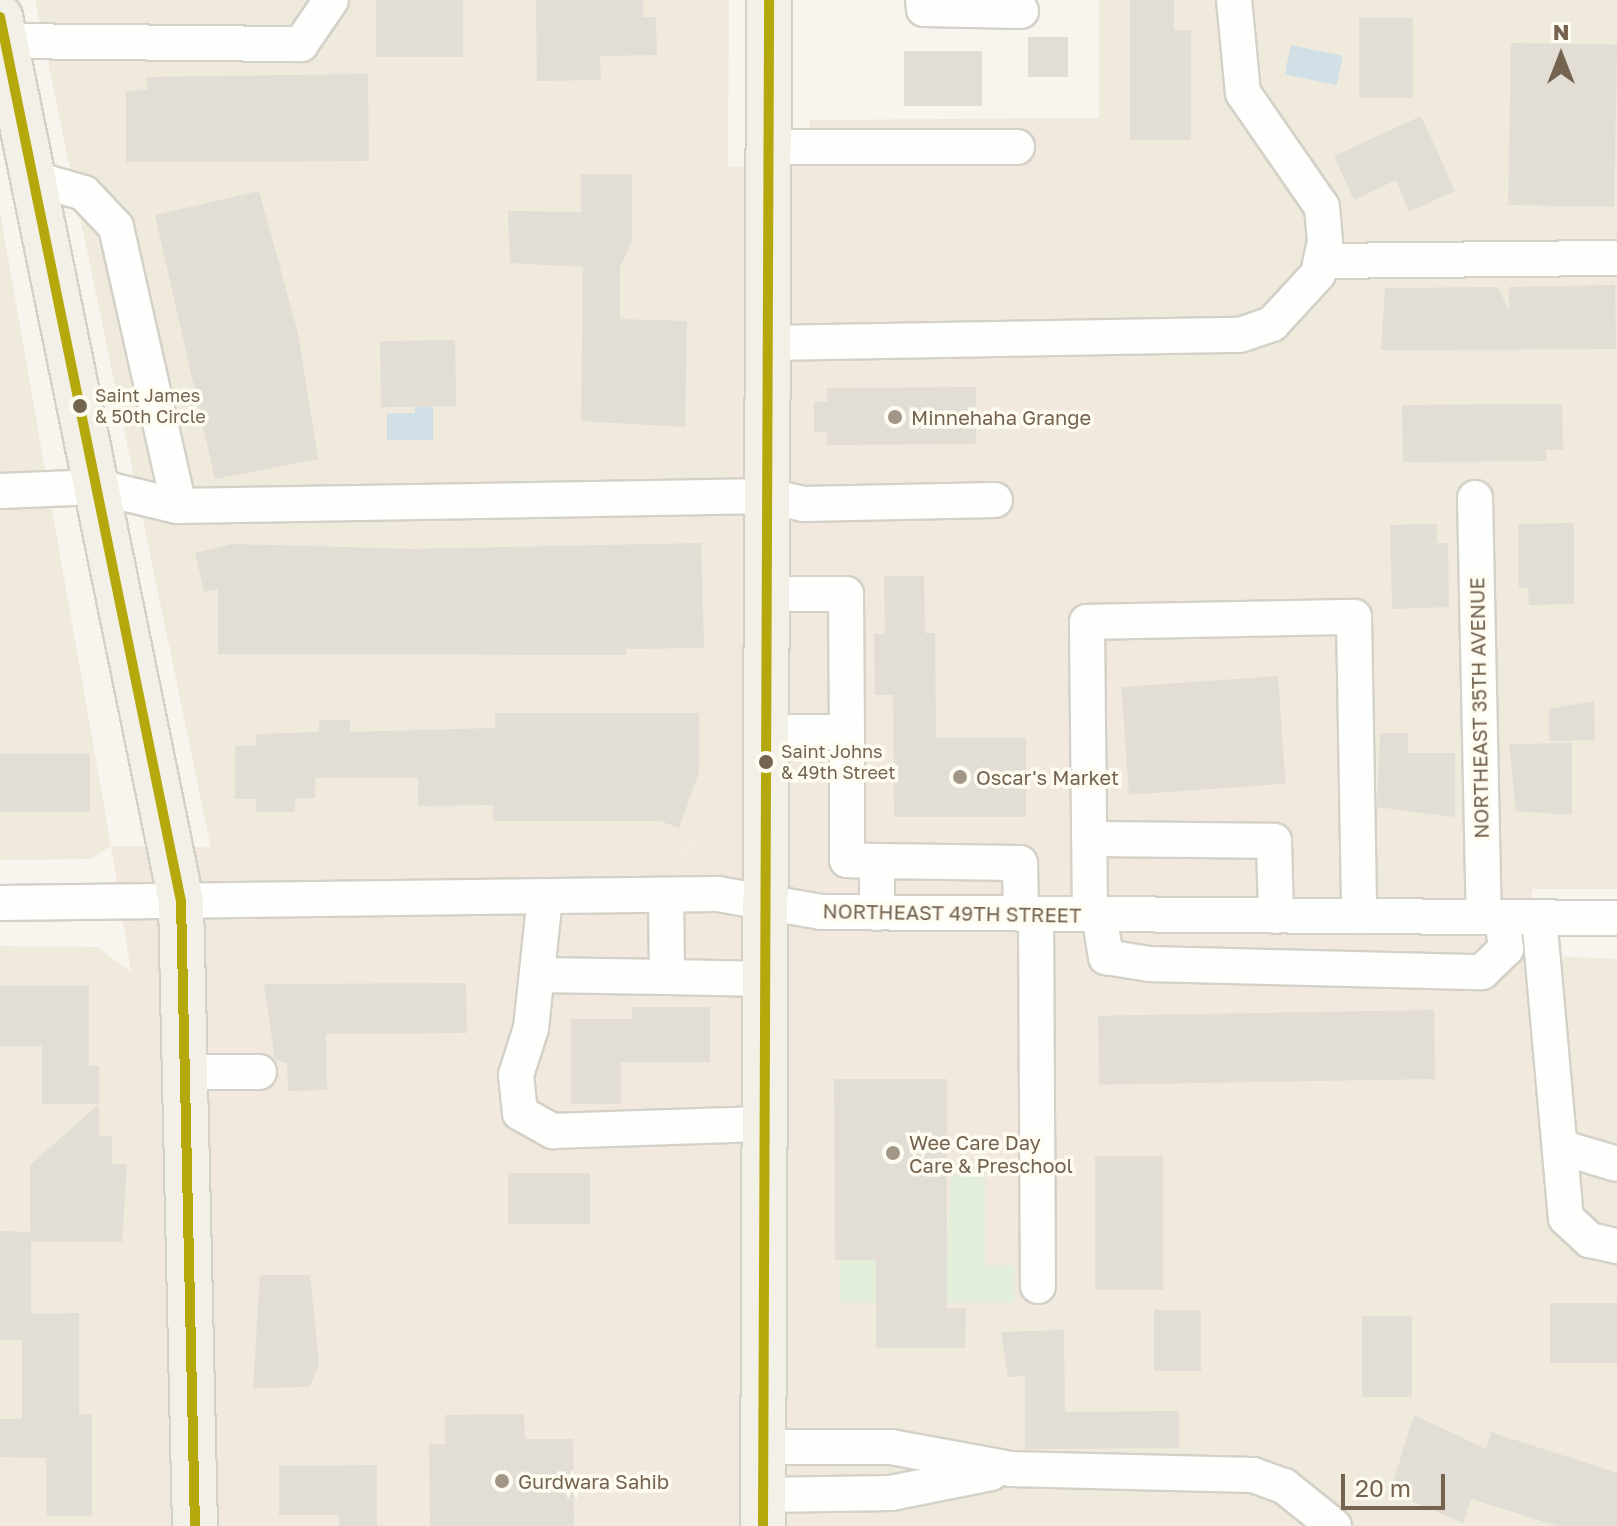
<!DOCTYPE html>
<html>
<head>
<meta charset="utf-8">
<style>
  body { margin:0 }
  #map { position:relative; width:1617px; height:1526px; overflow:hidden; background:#f7f5ee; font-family:"Golos Text",sans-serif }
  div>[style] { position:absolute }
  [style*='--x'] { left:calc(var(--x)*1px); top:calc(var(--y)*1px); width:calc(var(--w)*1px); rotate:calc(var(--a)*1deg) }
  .residential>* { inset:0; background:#efeadc }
  .commercial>* { inset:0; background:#f2e9de }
  .green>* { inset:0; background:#e2eeda }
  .water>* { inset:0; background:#d0e0e6; transform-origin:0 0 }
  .building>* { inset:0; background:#e2ddd5; transform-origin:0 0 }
  .roads { filter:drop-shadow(2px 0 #d4d1c9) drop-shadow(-2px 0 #d4d1c9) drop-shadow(0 2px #d4d1c9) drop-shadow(0 -2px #d4d1c9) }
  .minor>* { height:34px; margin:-17px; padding:0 17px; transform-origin:17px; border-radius:17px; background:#fefefc }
  .major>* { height:44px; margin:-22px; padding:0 22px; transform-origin:22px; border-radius:22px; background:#f2f0e7 }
  .bus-1>* { height:10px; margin:-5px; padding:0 5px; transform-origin:5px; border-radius:5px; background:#b5a80c }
  .dots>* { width:22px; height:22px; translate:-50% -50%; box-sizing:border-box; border:4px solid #fefbf1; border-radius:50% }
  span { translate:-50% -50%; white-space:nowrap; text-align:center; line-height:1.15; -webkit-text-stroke:7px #fefbf1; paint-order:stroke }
  .bus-label { font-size:18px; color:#74644f }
  .left { translate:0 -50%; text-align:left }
  .poi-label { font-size:20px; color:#74644f }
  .street-label { font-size:20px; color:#74644f }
  .north { position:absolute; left:1521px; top:16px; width:80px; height:80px; -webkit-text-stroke:6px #fefbf1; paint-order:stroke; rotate:0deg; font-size:22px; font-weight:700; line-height:32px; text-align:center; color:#74644f }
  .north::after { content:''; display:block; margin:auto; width:28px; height:36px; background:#74644f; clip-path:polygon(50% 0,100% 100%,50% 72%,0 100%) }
  .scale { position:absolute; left:1341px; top:1474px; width:104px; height:36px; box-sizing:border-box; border:4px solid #74644f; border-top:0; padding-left:10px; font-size:24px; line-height:28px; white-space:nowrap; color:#74644f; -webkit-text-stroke:6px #fefbf1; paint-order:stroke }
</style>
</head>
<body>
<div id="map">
  <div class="residential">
    <i style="clip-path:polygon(35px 0,729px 0,724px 781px,713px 827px,682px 854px,212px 853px)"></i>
    <i style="clip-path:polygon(1099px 0,1617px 0,1617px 889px,1366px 889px,1353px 369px,1099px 370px)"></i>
    <i style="clip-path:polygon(0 212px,111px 846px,91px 859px,0 860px)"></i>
    <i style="clip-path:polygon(0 946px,97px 947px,131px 972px,149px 1494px,157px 1526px,0 1526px)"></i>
    <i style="clip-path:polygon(1533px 955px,1617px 959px,1617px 1526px,826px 1526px,826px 1313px,1535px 1310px)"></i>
  </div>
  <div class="commercial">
    <i style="clip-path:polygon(1099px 118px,1099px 370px,1353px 368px,1366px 889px,1532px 888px,1535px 1310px,826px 1313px,826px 1526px,157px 1526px,149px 1494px,131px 972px,111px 846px,683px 854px,713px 827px,724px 781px,728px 167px,810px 165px,810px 120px)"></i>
  </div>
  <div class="green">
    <i style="clip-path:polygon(951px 1175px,985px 1175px,985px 1265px,1015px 1265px,1015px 1303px,840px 1303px,840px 1260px,947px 1260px)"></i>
  </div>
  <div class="water">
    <i style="left:1291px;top:45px;width:53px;height:30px;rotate:12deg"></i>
    <i style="clip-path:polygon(415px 407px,433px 407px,433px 440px,387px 440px,387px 413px,415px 413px)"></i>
  </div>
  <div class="building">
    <i style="left:376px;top:0;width:87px;height:57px"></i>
    <i style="clip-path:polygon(536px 0,643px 0,643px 17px,656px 17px,657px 55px,600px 56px,601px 80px,537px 81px)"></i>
    <i style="clip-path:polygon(1130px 0,1174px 0,1174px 30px,1191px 30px,1191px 140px,1130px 140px)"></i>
    <i style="left:1359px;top:18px;width:54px;height:80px"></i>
    <i style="left:1028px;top:37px;width:40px;height:40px"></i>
    <i style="left:1511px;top:43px;width:106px;height:162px;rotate:1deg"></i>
    <i style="left:904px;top:51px;width:78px;height:55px"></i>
    <i style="clip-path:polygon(368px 74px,369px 161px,126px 162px,126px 91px,147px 90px,147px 77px)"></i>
    <i style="clip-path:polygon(1421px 116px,1455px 191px,1409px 212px,1396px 180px,1354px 200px,1334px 156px)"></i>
    <i style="clip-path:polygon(581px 174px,632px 174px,632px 241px,620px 267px,620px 319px,687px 321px,685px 427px,581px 421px,583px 267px,510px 263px,508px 211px,581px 212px)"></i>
    <i style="clip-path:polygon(259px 191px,298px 333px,318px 459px,215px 479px,155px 215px)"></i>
    <i style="clip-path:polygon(1615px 285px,1616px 349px,1381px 350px,1385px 288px,1498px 287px,1509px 311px,1509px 287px)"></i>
    <i style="left:455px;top:340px;width:66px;height:75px;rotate:89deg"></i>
    <i style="clip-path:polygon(976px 387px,976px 444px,827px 445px,827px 432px,814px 432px,814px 402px,827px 402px,827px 388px)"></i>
    <i style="clip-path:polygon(1562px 404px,1563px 450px,1546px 450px,1546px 461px,1403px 462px,1402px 405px)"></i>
    <i style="clip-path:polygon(1574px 523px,1574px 604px,1529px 605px,1528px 588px,1519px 588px,1518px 524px)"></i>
    <i style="clip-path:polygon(1437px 524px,1437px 543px,1448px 543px,1449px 607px,1392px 609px,1390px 525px)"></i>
    <i style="clip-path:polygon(701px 543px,704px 648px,626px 649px,626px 655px,218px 654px,218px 589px,204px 592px,195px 553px,232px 544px,412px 549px)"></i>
    <i style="clip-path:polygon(884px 576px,924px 576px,925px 633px,935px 633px,936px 738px,1026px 738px,1026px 817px,894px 817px,893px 695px,875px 695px,874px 634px,885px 634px)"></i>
    <i style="left:1278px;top:676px;width:108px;height:157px;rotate:86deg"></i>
    <i style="clip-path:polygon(1594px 701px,1595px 740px,1549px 741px,1549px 709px)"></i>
    <i style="clip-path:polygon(495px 713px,699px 713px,699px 772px,679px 828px,660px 821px,493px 821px,493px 805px,418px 806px,418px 778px,315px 778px,315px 798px,295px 798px,295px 812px,256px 812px,256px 799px,235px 799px,235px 746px,256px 746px,256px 734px,319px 732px,319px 720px,350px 720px,350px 732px,495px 728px)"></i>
    <i style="clip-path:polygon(1380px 733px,1408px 733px,1408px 753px,1455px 753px,1455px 817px,1377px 807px)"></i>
    <i style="clip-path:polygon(1572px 743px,1572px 815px,1516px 811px,1509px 744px)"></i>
    <i style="left:90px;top:754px;width:58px;height:90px;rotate:90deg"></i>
    <i style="clip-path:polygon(466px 983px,467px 1033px,326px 1034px,327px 1090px,288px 1091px,287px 1063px,275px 1060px,264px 984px)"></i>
    <i style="clip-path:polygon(0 986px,89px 986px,89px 1066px,99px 1066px,99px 1104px,42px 1104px,42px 1046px,0 1046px)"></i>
    <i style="clip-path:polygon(632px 1007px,710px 1007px,710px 1062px,621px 1062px,621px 1104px,571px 1104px,571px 1019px,632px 1019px)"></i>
    <i style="left:1434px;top:1010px;width:69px;height:336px;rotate:89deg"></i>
    <i style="clip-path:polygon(834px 1079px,947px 1079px,947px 1308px,966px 1308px,965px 1348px,876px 1348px,876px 1260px,835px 1260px)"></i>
    <i style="clip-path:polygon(99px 1104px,99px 1136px,112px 1136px,112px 1164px,127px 1164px,122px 1242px,31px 1242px,31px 1314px,79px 1313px,79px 1414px,92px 1414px,92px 1516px,47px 1516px,46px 1458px,0 1457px,0 1419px,22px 1419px,22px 1340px,0 1340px,0 1231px,30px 1232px,30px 1165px)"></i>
    <i style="left:1095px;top:1156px;width:68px;height:134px"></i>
    <i style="left:508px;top:1173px;width:82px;height:51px"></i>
    <i style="clip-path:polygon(260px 1275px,310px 1275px,319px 1364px,310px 1387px,253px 1388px)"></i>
    <i style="left:1550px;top:1303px;width:67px;height:60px"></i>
    <i style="left:1154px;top:1310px;width:47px;height:61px"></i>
    <i style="left:1362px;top:1316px;width:50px;height:81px"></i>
    <i style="clip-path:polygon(1064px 1330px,1065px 1412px,1179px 1411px,1179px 1448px,1025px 1449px,1025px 1376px,1008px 1377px,1001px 1332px)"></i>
    <i style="clip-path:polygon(524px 1414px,525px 1439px,573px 1439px,574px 1526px,430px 1526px,429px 1444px,445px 1444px,445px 1415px)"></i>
    <i style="clip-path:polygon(1414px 1415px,1486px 1449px,1491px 1432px,1617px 1473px,1617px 1526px,1558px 1526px,1471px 1499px,1463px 1523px,1390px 1492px)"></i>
    <i style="clip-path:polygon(377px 1465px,377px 1526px,339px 1526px,339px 1515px,279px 1515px,279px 1466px)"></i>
  </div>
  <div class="roads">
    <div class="minor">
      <i style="--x:923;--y:0;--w:9;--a:84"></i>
      <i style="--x:924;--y:9;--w:97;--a:1.2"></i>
      <i style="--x:4;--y:41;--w:297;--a:0.6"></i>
      <i style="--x:301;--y:44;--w:53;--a:-55.7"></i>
      <i style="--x:769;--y:147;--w:248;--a:0"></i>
      <i style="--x:32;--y:178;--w:54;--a:16.1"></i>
      <i style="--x:84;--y:193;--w:47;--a:46.7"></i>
      <i style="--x:116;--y:227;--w:286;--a:77.3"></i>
      <i style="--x:1321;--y:261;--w:296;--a:-0.6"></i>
      <i style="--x:769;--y:343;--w:471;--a:-1"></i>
      <i style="--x:1240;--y:335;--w:34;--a:-19"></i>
      <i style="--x:1272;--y:324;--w:68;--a:-47.4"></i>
      <i style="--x:1318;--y:274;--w:34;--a:-78"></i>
      <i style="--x:1325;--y:241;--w:34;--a:-95"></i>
      <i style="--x:1322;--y:207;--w:139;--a:-124.7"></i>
      <i style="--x:1243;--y:93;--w:93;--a:-95.5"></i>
      <i style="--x:0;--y:491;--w:98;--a:-2.3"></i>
      <i style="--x:98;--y:487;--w:81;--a:13.5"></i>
      <i style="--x:177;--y:506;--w:592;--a:-0.97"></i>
      <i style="--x:769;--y:496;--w:36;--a:13"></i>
      <i style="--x:804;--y:504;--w:191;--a:-1.2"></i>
      <i style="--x:1475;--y:498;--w:419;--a:88.8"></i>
      <i style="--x:769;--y:594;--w:77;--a:0"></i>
      <i style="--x:846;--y:594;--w:138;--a:89.6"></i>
      <i style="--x:769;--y:732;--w:78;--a:0"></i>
      <i style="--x:847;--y:732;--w:128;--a:90"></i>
      <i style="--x:847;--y:860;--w:30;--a:2"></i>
      <i style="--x:1089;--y:839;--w:185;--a:0.6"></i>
      <i style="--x:1274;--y:841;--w:75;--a:88.5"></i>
      <i style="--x:545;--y:897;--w:132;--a:96.1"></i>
      <i style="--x:531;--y:1028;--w:49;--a:107.7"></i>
      <i style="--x:516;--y:1075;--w:38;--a:84"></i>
      <i style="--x:520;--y:1113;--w:38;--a:29"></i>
      <i style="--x:553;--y:1131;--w:214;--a:-1.9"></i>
      <i style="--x:0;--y:903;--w:718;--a:-0.72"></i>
      <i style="--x:718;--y:894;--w:105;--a:9.9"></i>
      <i style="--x:821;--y:912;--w:796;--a:0.43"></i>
      <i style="--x:877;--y:913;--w:52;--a:-90"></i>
      <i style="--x:877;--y:861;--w:143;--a:0.8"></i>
      <i style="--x:1020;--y:863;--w:51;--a:88.9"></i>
      <i style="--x:1036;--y:914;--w:372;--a:89.7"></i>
      <i style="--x:1090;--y:915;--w:293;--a:-90.6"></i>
      <i style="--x:1087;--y:622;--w:267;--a:-1.1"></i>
      <i style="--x:1354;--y:617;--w:299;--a:89"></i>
      <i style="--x:1099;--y:915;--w:43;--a:80.5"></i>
      <i style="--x:1106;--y:957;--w:44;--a:9.2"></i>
      <i style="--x:1149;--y:964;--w:333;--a:1.4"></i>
      <i style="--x:1482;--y:972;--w:33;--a:-44"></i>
      <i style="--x:1506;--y:949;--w:32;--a:-97"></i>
      <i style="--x:1539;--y:917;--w:302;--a:84.9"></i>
      <i style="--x:1566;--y:1218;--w:33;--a:43"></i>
      <i style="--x:1590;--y:1240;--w:28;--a:13"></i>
      <i style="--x:537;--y:975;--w:130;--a:0.9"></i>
      <i style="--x:667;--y:977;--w:82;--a:-90.7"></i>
      <i style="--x:667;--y:977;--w:102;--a:1.1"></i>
      <i style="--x:184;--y:1072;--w:75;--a:0"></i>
      <i style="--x:1560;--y:1147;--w:59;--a:16.6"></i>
      <i style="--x:763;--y:1447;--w:128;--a:0"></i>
      <i style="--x:891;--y:1447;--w:122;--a:10.4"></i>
      <i style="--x:1011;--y:1469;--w:242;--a:1.4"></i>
      <i style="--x:1253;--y:1475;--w:33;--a:20"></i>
      <i style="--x:1284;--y:1486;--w:64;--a:38.7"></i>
      <i style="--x:763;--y:1495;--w:128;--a:-0.9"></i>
      <i style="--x:891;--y:1493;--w:102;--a:-11.3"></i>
    </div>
    <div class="major">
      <i style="--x:0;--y:17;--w:902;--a:78.43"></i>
      <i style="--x:181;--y:901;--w:625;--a:88.72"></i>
      <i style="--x:763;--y:1526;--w:1526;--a:-89.77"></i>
    </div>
  </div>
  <div class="bus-1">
    <i style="--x:0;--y:17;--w:902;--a:78.43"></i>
    <i style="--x:181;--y:901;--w:625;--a:88.72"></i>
    <i style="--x:763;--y:1526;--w:1526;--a:-89.77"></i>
  </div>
  <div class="dots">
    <i style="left:80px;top:406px;background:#74644f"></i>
    <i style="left:895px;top:417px;background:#a29787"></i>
    <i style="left:766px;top:762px;background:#74644f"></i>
    <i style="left:960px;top:777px;background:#a29787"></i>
    <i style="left:893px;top:1153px;background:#a29787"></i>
    <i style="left:502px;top:1481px;background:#a29787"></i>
  </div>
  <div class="bus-label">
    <span class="left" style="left:95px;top:406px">Saint James<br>&amp; 50th Circle</span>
    <span class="left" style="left:781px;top:762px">Saint Johns<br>&amp; 49th Street</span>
  </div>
  <div class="poi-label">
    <span class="left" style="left:911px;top:417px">Minnehaha Grange</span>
    <span class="left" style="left:976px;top:777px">Oscar's Market</span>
    <span class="left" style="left:909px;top:1154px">Wee Care Day<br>Care &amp; Preschool</span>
    <span class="left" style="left:518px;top:1481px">Gurdwara Sahib</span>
  </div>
  <div class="street-label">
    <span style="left:1479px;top:708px;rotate:-91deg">NORTHEAST 35TH AVENUE</span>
    <span style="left:952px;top:913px;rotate:1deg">NORTHEAST 49TH STREET</span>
  </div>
  <div class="north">N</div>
  <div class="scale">20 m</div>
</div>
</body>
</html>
